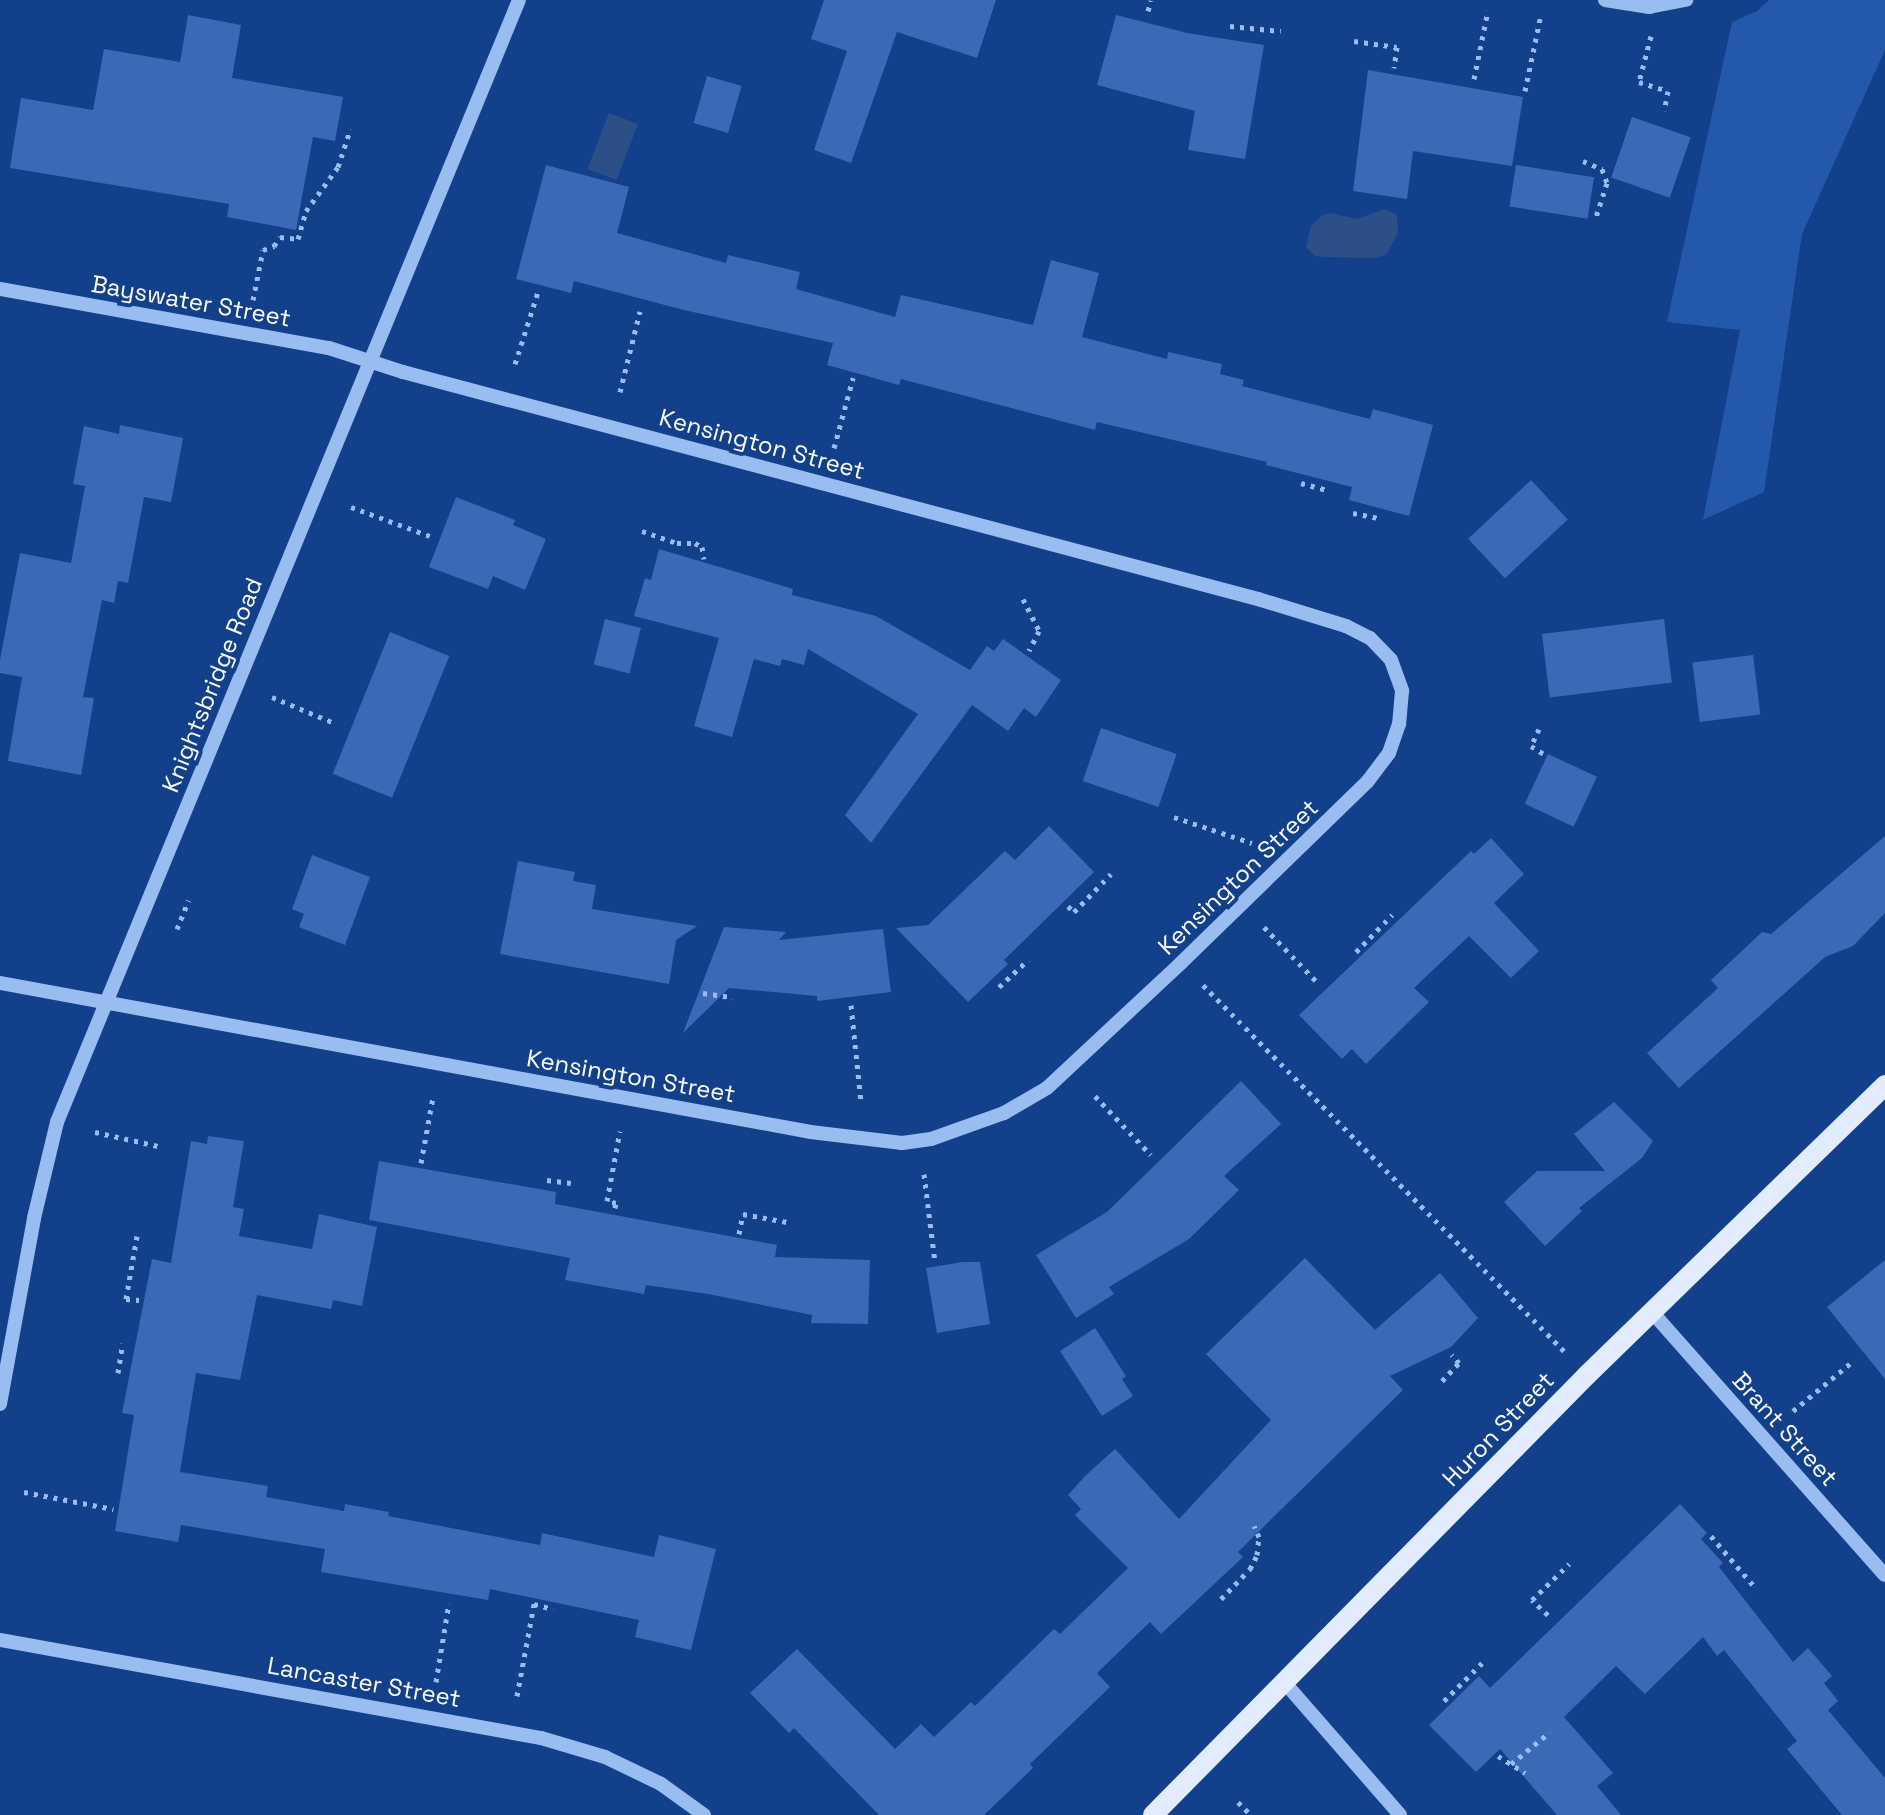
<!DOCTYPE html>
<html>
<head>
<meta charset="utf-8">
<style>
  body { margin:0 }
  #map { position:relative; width:1885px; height:1815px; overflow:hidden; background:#12408b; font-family:"Space Grotesk",sans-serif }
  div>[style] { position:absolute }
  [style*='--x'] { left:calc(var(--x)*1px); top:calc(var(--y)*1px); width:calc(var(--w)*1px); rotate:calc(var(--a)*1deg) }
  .green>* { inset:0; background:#2358aa }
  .water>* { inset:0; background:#2d4f87; transform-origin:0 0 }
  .building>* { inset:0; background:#3a69b5; transform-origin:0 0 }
  .path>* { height:5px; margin-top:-2.5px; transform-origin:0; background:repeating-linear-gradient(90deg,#99bcf1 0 4px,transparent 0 10px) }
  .minor>* { height:14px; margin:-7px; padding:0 7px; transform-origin:7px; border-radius:7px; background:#99bcf1 }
  .major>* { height:20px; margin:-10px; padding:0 10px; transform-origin:10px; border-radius:10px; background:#e3ecff }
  span { translate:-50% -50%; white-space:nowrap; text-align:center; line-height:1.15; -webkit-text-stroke:8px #12408b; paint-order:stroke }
  .street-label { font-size:24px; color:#fff }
</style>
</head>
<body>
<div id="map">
  <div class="green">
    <i style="clip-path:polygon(1769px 0,1885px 0,1885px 50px,1802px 234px,1764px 492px,1703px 520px,1740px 330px,1667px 322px,1732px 22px,1757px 11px)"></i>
  </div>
  <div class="water">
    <i style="left:609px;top:113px;width:31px;height:60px;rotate:21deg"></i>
    <i style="clip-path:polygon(1384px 209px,1397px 215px,1398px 233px,1386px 255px,1375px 258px,1324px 257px,1315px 256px,1306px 247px,1311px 226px,1321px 216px,1330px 213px,1358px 219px)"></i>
  </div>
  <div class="building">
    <i style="clip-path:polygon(824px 0,996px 0,977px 58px,897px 32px,851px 163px,814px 150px,847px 51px,811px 39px)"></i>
    <i style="clip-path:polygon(188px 15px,241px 25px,232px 78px,343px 97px,335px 141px,313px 137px,296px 230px,227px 217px,229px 204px,10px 168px,21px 98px,93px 110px,104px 49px,180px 62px)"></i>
    <i style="clip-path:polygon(1116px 15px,1187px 33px,1264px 45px,1245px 159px,1188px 150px,1195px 111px,1097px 85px)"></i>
    <i style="clip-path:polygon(1368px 70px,1523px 97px,1512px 166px,1413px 151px,1407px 199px,1353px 191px)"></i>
    <i style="left:707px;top:76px;width:36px;height:49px;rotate:16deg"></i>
    <i style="left:1632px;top:117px;width:62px;height:64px;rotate:19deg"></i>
    <i style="clip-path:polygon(546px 165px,629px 187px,617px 233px,726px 263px,728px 255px,800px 272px,796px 289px,895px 317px,901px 295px,1033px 325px,1051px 260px,1099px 273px,1082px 337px,1167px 359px,1168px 352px,1222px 364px,1220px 374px,1244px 380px,1242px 386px,1370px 419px,1373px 409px,1433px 425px,1409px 516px,1349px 500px,1352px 487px,1266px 465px,1267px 462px,1097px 422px,1095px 430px,901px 379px,899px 385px,827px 365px,833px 343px,684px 310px,574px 281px,571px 293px,516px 279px)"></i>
    <i style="left:1516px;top:165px;width:79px;height:42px;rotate:9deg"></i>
    <i style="clip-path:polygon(120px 425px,183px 438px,171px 502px,144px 497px,128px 583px,118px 581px,114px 603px,102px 600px,83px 697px,94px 698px,81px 775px,8px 761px,22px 677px,0 673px,0 660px,20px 553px,71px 563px,85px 486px,73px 484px,84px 426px,119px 434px)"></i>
    <i style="left:1531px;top:480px;width:54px;height:86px;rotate:47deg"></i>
    <i style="clip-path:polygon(456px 497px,515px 520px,513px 525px,546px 539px,525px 590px,493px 576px,488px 589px,429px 567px)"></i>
    <i style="clip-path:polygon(659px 549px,793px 589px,792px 595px,876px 616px,970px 670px,987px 646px,994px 651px,1003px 639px,1061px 680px,1036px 717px,1024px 708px,1008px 731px,972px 705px,871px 843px,845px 815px,918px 714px,808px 649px,804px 665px,782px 659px,780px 666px,754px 659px,732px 737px,694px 726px,719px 638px,634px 616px,645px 578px,651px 580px)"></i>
    <i style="left:605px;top:619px;width:37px;height:47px;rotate:14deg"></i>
    <i style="left:1664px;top:619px;width:64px;height:123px;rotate:83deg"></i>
    <i style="left:390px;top:632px;width:64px;height:153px;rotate:22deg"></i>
    <i style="left:1753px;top:655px;width:60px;height:61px;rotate:83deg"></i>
    <i style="left:1101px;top:728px;width:80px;height:56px;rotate:19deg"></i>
    <i style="left:1548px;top:754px;width:54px;height:55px;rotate:25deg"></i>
    <i style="clip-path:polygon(1049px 826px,1094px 872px,1004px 960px,1008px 964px,968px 1002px,896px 928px,928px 925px,1005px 851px,1015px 860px)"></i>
    <i style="clip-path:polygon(1885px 836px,1885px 913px,1853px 946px,1825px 957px,1679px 1088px,1647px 1053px,1718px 988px,1711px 980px,1762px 932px,1771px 934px)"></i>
    <i style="clip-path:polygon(1491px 838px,1524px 874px,1494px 903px,1539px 951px,1511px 978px,1469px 936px,1414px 988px,1429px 1002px,1366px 1064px,1352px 1049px,1342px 1059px,1299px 1015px,1471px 851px,1474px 854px)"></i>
    <i style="clip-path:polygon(312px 855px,370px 877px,345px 945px,299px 927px,304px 914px,292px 909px)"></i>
    <i style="clip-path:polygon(518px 861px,575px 872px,573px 881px,596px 885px,592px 909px,697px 926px,676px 940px,669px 984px,500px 954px)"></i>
    <i style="clip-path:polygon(724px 927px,786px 932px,779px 940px,883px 929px,891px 992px,817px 1001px,817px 996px,729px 988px,683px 1033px)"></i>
    <i style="clip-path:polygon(1241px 1081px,1281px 1124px,1224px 1176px,1239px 1190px,1189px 1239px,1109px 1287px,1114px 1294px,1076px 1318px,1036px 1255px,1107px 1212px)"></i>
    <i style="clip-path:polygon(1614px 1102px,1653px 1141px,1642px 1158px,1579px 1208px,1582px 1211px,1545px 1246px,1504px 1202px,1537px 1171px,1605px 1171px,1574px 1134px)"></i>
    <i style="clip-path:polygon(208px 1136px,244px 1141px,233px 1207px,244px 1209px,239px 1236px,312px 1249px,319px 1214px,377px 1227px,362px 1306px,333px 1300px,331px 1309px,257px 1295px,240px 1380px,196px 1373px,180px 1472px,268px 1486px,266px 1497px,344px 1511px,345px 1504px,389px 1512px,388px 1516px,540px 1545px,542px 1533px,654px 1557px,659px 1535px,716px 1549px,691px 1650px,635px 1637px,639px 1620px,490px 1589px,488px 1600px,321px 1572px,325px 1549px,181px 1525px,178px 1542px,115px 1531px,134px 1415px,122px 1413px,152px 1259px,171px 1263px,191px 1141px,207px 1144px)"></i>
    <i style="clip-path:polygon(379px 1161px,556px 1192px,555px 1204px,777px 1245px,775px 1257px,870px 1260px,868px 1324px,811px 1323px,812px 1315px,708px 1294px,646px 1285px,644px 1294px,565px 1280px,570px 1258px,369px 1220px)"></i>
    <i style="clip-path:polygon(1305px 1258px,1375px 1330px,1440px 1273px,1478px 1318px,1451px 1347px,1390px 1376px,1403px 1390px,1238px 1552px,1243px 1557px,1161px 1634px,1150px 1622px,1097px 1673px,1110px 1687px,1030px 1764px,1033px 1768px,984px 1815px,879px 1815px,794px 1728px,789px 1733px,750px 1693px,797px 1649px,895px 1749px,921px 1724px,934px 1737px,971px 1702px,975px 1706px,1054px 1629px,1060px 1634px,1128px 1568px,1075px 1515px,1081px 1509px,1068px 1495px,1085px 1476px,1115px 1449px,1179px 1519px,1271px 1420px,1206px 1354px)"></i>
    <i style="clip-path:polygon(1885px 1260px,1885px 1379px,1827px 1307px)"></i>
    <i style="clip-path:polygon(963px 1262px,980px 1262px,990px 1324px,937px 1333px,926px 1268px)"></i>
    <i style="clip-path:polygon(1095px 1328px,1126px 1376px,1122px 1379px,1133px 1396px,1102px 1416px,1060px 1351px)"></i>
    <i style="clip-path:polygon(1680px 1504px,1707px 1533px,1701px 1539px,1723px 1563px,1719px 1567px,1793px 1662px,1808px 1648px,1832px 1676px,1824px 1683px,1838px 1701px,1828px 1710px,1885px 1778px,1885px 1815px,1842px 1815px,1787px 1749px,1797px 1741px,1724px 1650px,1717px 1656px,1703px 1637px,1645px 1694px,1616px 1666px,1564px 1717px,1613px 1773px,1597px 1786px,1621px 1815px,1557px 1815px,1500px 1749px,1476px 1772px,1429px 1725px,1479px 1676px,1490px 1688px)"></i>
  </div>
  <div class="path">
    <i style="--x:1148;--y:11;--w:11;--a:-75"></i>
    <i style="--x:1230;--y:26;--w:51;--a:5.6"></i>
    <i style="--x:1651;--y:36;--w:48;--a:104.6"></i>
    <i style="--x:1639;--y:82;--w:30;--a:17"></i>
    <i style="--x:1668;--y:91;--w:20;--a:101"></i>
    <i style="--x:1354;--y:41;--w:43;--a:7.9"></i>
    <i style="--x:1397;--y:47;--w:21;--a:98"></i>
    <i style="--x:1474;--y:79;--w:70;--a:-78.5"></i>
    <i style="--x:1525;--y:91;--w:74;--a:-78.2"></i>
    <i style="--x:1583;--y:161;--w:21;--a:23"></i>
    <i style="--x:1602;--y:169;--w:15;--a:70"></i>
    <i style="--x:1607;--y:183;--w:38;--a:108"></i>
    <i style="--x:253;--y:300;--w:51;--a:-78.7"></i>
    <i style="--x:263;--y:250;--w:12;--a:-20"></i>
    <i style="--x:274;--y:246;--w:11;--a:-56"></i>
    <i style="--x:280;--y:237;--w:18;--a:6"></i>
    <i style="--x:298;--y:239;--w:29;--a:-74"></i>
    <i style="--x:306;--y:211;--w:54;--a:-54"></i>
    <i style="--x:338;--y:167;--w:40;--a:-72"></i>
    <i style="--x:515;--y:364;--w:76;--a:-72.3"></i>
    <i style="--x:620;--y:392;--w:83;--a:-76.1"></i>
    <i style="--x:834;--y:448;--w:73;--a:-74.8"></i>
    <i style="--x:1301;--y:483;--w:28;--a:15"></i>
    <i style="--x:351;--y:507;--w:84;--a:20.2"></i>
    <i style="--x:1353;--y:513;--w:26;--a:11"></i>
    <i style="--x:642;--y:531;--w:37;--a:19"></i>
    <i style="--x:677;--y:543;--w:18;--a:0"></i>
    <i style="--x:695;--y:543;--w:8;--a:30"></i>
    <i style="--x:702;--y:547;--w:12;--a:81"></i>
    <i style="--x:1023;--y:599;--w:36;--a:63"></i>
    <i style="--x:1039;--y:631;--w:22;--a:117"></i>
    <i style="--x:272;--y:697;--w:65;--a:22.6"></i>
    <i style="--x:1539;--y:729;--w:19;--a:115"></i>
    <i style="--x:1531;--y:746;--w:15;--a:32"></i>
    <i style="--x:1174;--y:817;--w:82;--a:18.4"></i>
    <i style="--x:1068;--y:906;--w:8;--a:45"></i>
    <i style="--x:1074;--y:912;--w:53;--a:-45.8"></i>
    <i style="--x:1264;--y:927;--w:76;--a:46.1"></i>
    <i style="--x:177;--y:929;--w:31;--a:-68"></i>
    <i style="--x:1356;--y:952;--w:52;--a:-45.8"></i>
    <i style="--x:1203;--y:985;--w:514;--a:45.39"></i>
    <i style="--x:999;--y:987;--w:40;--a:-43"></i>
    <i style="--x:703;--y:993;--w:30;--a:8"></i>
    <i style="--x:851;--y:1005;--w:97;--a:84.1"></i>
    <i style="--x:1095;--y:1096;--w:81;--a:46.5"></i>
    <i style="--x:95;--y:1132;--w:69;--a:12.6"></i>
    <i style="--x:421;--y:1163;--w:67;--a:-79.7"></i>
    <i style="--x:924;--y:1174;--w:89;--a:82.9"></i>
    <i style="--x:547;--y:1180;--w:24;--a:7"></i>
    <i style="--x:615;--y:1208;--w:5;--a:-79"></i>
    <i style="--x:616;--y:1203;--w:9;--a:-167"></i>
    <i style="--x:607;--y:1201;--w:71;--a:-79.5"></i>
    <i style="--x:739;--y:1234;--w:20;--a:-79"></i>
    <i style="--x:743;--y:1214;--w:45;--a:10.3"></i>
    <i style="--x:137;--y:1236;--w:64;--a:99.9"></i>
    <i style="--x:126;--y:1299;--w:13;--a:4"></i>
    <i style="--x:118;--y:1373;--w:30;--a:-81"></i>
    <i style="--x:1442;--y:1381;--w:25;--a:-47"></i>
    <i style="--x:1459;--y:1363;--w:11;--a:-131"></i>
    <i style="--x:1793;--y:1411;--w:78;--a:-39.8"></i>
    <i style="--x:24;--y:1492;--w:91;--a:10.8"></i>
    <i style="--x:1711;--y:1536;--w:65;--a:49.4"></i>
    <i style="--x:1221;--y:1599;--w:42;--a:-46"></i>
    <i style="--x:1250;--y:1569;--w:16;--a:-63"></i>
    <i style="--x:1257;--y:1555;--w:18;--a:-84"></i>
    <i style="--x:1259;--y:1537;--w:12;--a:-114"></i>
    <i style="--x:1548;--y:1615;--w:22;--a:-137"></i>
    <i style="--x:1532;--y:1600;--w:52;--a:-44.2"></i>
    <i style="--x:436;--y:1682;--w:80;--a:-80.7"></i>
    <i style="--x:517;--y:1696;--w:94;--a:-79.5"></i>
    <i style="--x:534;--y:1604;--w:20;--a:15"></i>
    <i style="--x:1444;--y:1701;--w:55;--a:-45"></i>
    <i style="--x:1498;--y:1756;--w:32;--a:32"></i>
    <i style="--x:1511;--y:1764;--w:50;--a:-39.4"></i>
    <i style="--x:1238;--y:1802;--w:18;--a:45"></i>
  </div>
  <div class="minor">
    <i style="--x:1605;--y:0;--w:45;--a:9"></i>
    <i style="--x:1649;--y:7;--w:38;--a:-11"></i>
    <i style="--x:0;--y:289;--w:334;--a:10.2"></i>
    <i style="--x:329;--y:348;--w:78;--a:18"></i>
    <i style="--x:403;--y:372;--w:885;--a:14.87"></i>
    <i style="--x:1258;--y:599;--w:92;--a:17.1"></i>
    <i style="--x:1346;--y:626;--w:27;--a:27"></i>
    <i style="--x:1370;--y:638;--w:30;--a:46"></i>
    <i style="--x:1391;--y:660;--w:33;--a:70"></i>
    <i style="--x:1402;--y:691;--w:33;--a:95"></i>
    <i style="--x:1399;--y:724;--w:31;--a:109"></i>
    <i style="--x:1389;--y:753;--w:36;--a:127"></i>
    <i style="--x:1367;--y:782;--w:260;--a:135.8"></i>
    <i style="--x:1181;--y:963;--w:183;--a:137"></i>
    <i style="--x:1047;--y:1088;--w:50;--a:149.8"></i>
    <i style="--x:1004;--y:1113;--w:77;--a:160.4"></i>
    <i style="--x:931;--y:1139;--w:29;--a:172"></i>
    <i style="--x:902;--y:1143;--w:92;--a:-173.1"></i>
    <i style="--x:811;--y:1132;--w:825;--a:-169.59"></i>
    <i style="--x:1652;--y:1312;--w:351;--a:48.5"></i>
    <i style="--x:0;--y:1404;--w:189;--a:-79.6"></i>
    <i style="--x:34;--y:1218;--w:99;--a:-76.5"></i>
    <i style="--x:57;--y:1122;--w:1213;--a:-67.62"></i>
    <i style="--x:0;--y:1640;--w:550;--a:10.27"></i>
    <i style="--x:541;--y:1738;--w:67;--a:16.5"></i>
    <i style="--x:605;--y:1757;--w:62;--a:25.7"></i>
    <i style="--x:661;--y:1784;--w:53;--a:35.8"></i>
    <i style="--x:1285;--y:1683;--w:175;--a:48.9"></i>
  </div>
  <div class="major">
    <i style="--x:1153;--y:1815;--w:618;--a:-45.39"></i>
    <i style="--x:1587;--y:1375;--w:416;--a:-44.2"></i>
  </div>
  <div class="street-label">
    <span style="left:191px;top:301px;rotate:10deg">Bayswater Street</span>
    <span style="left:762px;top:444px;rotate:15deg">Kensington Street</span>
    <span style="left:212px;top:685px;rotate:-68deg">Knightsbridge Road</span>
    <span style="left:1238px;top:877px;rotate:-44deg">Kensington Street</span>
    <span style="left:631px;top:1076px;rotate:10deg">Kensington Street</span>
    <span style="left:1498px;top:1429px;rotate:-46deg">Huron Street</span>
    <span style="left:1785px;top:1429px;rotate:48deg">Brant Street</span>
    <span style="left:364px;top:1682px;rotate:10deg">Lancaster Street</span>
  </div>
</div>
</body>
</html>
